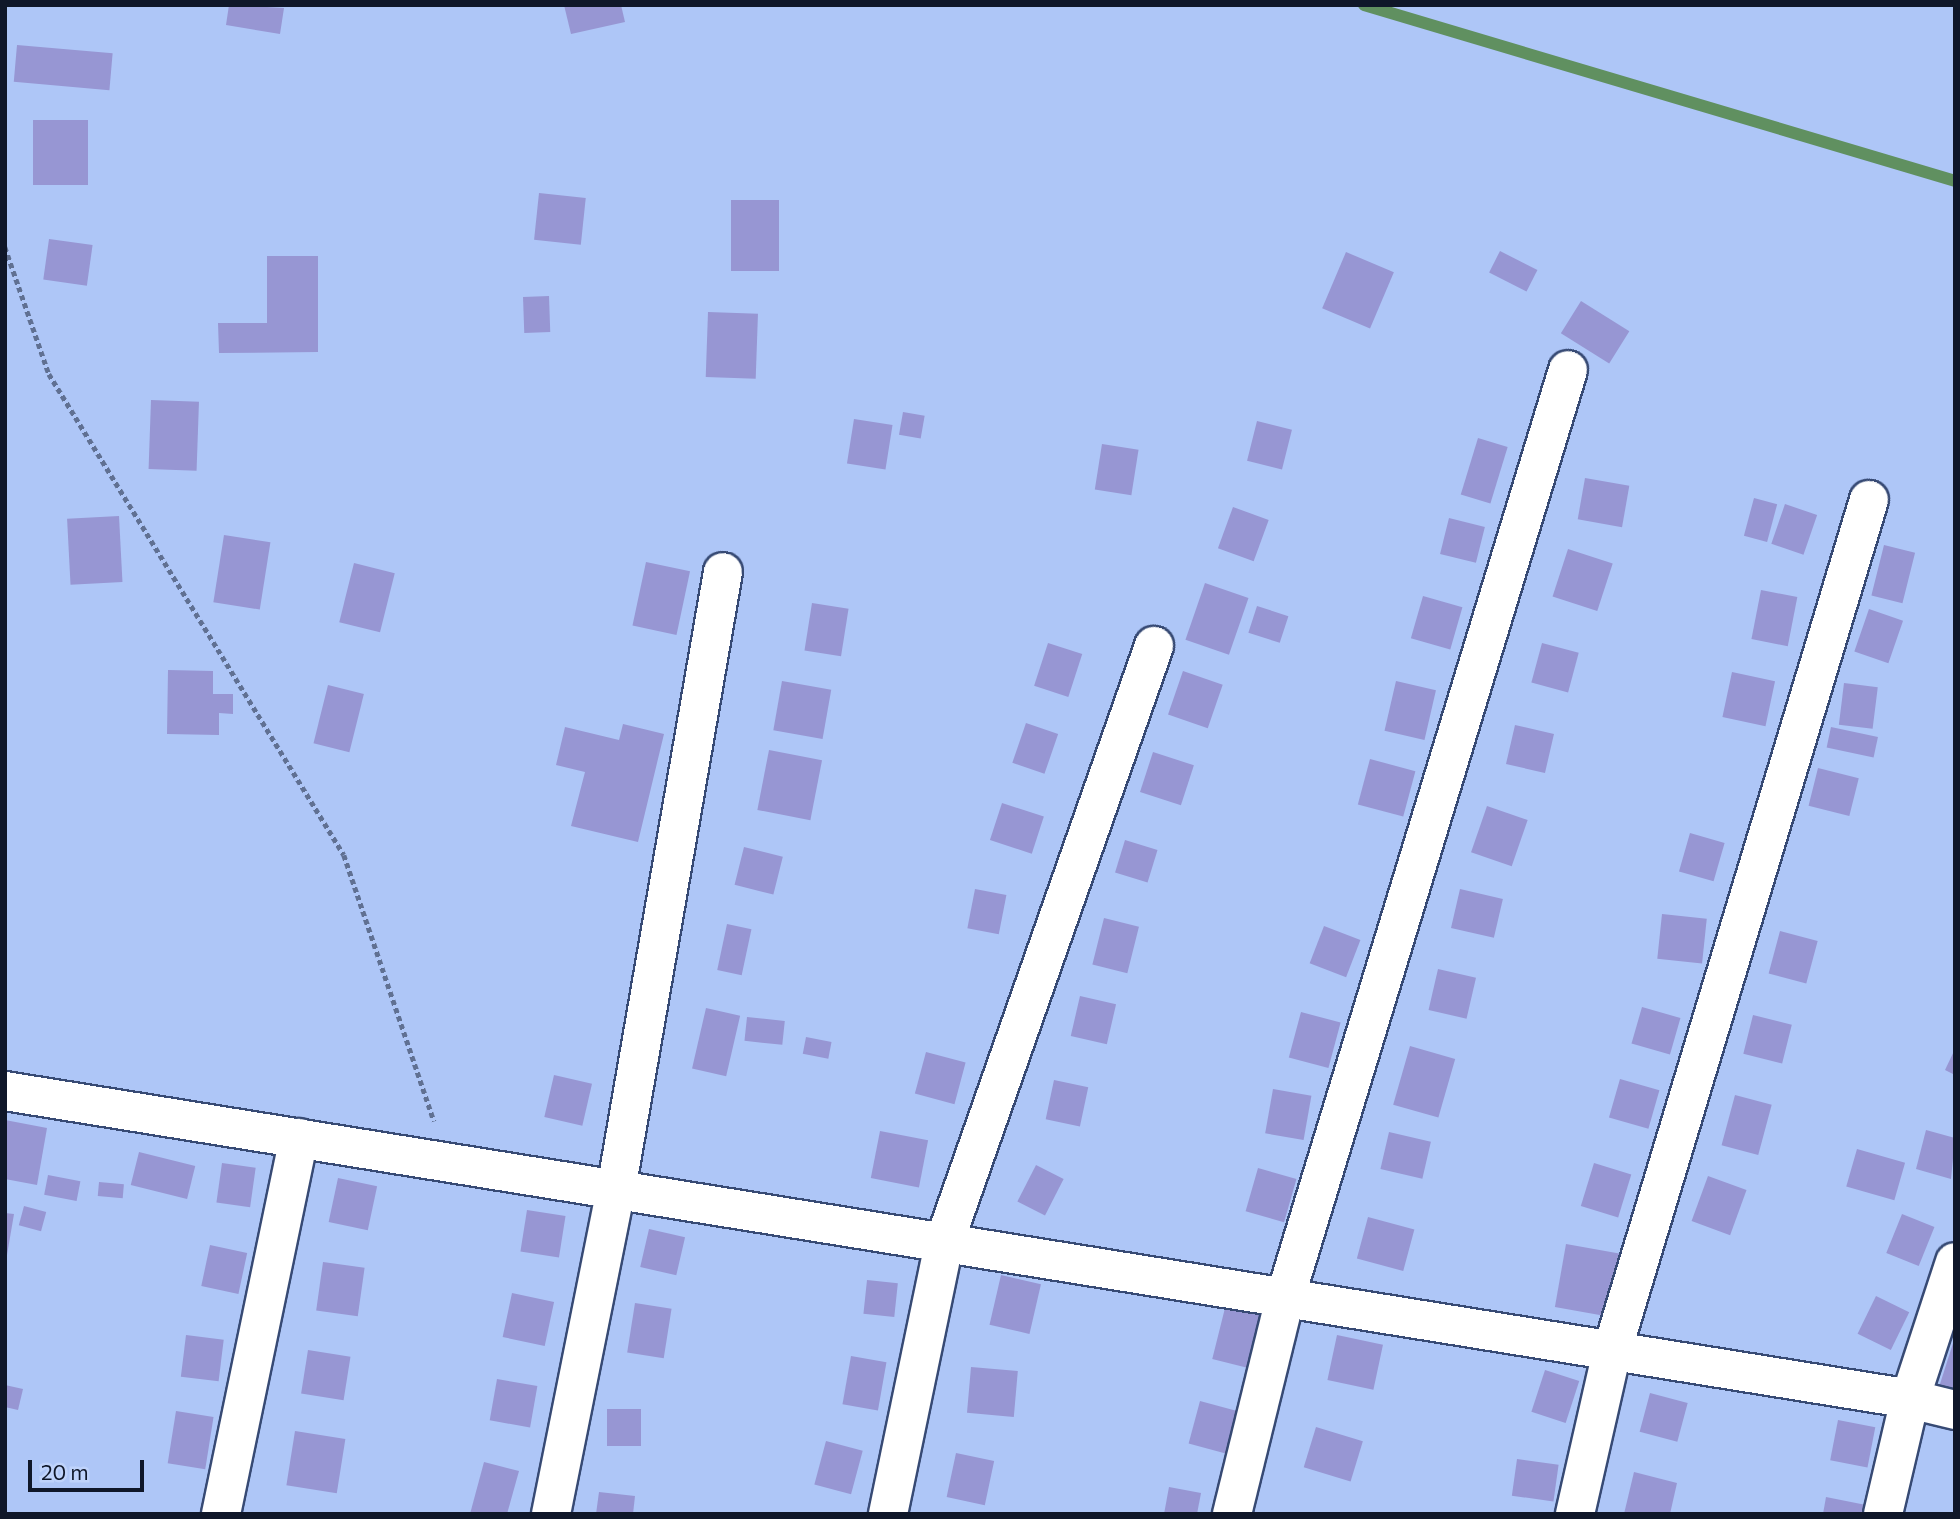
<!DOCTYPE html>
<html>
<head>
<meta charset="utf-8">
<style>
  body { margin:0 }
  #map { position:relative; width:1960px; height:1519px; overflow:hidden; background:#aec6f7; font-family:Commissioner,sans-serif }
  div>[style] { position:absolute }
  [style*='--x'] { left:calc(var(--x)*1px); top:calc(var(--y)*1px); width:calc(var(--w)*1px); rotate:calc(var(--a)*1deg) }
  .stream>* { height:12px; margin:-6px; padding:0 6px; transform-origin:6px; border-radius:6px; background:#609060 }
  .building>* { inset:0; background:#9796d3; transform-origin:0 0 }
  .path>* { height:4.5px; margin-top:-2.25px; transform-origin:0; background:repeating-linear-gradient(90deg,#607092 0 5px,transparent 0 8.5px) }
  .roads { filter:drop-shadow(2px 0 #374a74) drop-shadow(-2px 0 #374a74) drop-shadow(0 2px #374a74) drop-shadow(0 -2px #374a74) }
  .street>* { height:38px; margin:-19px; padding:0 19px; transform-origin:19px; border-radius:19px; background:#fff }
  span { translate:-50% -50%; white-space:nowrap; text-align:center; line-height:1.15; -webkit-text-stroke:5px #bfd3fb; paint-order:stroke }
  .frame { position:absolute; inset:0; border:7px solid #0f1729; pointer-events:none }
  .scale { position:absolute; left:28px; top:1460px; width:116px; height:32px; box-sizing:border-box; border:4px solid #0f1729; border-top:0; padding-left:9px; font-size:21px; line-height:24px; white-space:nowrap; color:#0f1729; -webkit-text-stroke:5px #bfd3fb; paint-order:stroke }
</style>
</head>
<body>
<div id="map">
  <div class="stream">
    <i style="--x:1364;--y:5;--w:617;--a:16.58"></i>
  </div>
  <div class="building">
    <i style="clip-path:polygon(229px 5px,284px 8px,280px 34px,226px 25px)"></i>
    <i style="clip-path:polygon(564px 5px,621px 5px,625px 22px,571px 34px)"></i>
    <i style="left:17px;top:45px;width:96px;height:37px;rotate:5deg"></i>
    <i style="left:33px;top:120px;width:55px;height:65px"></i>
    <i style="left:539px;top:193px;width:47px;height:47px;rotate:6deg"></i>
    <i style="left:731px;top:200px;width:48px;height:71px"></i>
    <i style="left:49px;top:239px;width:44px;height:41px;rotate:8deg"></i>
    <i style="left:1500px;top:251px;width:42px;height:24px;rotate:27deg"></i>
    <i style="left:1346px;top:252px;width:52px;height:61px;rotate:23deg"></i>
    <i style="clip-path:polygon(267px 256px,318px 256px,318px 352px,219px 353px,218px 323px,267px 323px)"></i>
    <i style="left:549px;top:296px;width:36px;height:26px;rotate:88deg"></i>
    <i style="left:1581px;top:301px;width:57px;height:38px;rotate:32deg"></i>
    <i style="left:708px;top:312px;width:50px;height:65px;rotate:2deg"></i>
    <i style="left:151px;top:400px;width:48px;height:69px;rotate:2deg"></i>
    <i style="left:903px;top:412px;width:22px;height:23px;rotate:10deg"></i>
    <i style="left:854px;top:419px;width:39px;height:45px;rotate:9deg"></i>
    <i style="left:1257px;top:421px;width:36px;height:41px;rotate:14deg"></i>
    <i style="left:1478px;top:438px;width:31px;height:59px;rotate:17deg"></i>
    <i style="left:1102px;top:444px;width:37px;height:46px;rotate:9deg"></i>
    <i style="left:1585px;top:478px;width:45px;height:42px;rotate:10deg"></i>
    <i style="left:1754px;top:498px;width:24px;height:39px;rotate:15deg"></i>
    <i style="left:1785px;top:504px;width:34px;height:42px;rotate:19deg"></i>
    <i style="left:1233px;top:507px;width:38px;height:44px;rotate:20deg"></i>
    <i style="left:119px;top:516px;width:66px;height:52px;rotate:87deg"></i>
    <i style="left:1449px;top:518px;width:37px;height:37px;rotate:14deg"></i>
    <i style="left:224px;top:535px;width:47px;height:68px;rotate:9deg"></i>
    <i style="left:1884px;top:545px;width:32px;height:52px;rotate:14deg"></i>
    <i style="left:1568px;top:549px;width:47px;height:50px;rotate:18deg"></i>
    <i style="left:646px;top:562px;width:45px;height:65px;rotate:12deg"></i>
    <i style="left:354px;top:563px;width:42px;height:61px;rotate:14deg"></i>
    <i style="left:1205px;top:583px;width:46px;height:60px;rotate:19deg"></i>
    <i style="left:1761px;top:590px;width:37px;height:50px;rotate:11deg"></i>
    <i style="left:1423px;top:596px;width:41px;height:44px;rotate:16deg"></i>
    <i style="left:812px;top:603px;width:37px;height:48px;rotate:9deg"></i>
    <i style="left:1257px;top:606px;width:33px;height:28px;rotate:18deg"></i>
    <i style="left:1869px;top:609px;width:36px;height:45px;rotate:19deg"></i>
    <i style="left:1048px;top:643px;width:36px;height:45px;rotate:18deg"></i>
    <i style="left:1542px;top:643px;width:38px;height:41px;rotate:15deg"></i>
    <i style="clip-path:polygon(168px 670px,213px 671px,213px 694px,233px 694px,233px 714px,219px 713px,219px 735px,167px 734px)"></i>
    <i style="left:1183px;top:671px;width:42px;height:46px;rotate:19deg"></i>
    <i style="left:1732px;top:672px;width:44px;height:46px;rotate:12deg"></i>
    <i style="left:782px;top:681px;width:50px;height:50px;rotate:10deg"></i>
    <i style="left:1396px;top:681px;width:41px;height:51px;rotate:13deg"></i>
    <i style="left:1844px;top:683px;width:34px;height:42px;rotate:7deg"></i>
    <i style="left:328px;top:685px;width:37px;height:60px;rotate:14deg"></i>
    <i style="left:1026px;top:723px;width:34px;height:42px;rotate:19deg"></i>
    <i style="clip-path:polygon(623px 724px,664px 734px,638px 842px,571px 826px,585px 772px,556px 765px,565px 727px,619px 740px)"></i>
    <i style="left:1515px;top:725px;width:40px;height:40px;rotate:13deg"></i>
    <i style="left:1831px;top:727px;width:48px;height:21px;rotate:12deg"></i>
    <i style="left:769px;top:750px;width:54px;height:61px;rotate:11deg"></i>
    <i style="left:1153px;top:752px;width:43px;height:42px;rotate:18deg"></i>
    <i style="left:1370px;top:759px;width:47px;height:47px;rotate:15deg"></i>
    <i style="left:1818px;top:768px;width:42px;height:39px;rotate:14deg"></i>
    <i style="left:1002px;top:803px;width:44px;height:39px;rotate:18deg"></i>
    <i style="left:1487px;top:806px;width:43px;height:49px;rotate:19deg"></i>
    <i style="left:1690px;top:833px;width:36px;height:40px;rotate:16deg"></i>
    <i style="left:1125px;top:840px;width:34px;height:34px;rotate:17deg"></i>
    <i style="left:744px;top:847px;width:40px;height:39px;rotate:14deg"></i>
    <i style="left:975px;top:889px;width:32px;height:40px;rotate:11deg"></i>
    <i style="left:1460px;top:889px;width:44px;height:40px;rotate:13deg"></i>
    <i style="left:1662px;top:914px;width:45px;height:45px;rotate:6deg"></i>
    <i style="left:1104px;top:918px;width:36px;height:48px;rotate:14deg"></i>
    <i style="left:727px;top:924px;width:25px;height:47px;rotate:12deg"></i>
    <i style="left:1324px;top:926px;width:39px;height:40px;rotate:21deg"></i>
    <i style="left:1780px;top:931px;width:39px;height:44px;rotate:15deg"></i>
    <i style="left:1438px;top:969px;width:39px;height:42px;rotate:13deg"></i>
    <i style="left:1080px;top:996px;width:37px;height:41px;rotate:13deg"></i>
    <i style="left:1642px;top:1007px;width:40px;height:38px;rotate:16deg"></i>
    <i style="left:706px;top:1008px;width:35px;height:62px;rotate:13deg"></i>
    <i style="left:1301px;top:1012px;width:41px;height:47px;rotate:15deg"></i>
    <i style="left:1753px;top:1015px;width:40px;height:40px;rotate:14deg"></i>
    <i style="left:747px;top:1017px;width:38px;height:24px;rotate:6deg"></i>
    <i style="left:806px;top:1037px;width:26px;height:17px;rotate:11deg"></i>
    <i style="left:1410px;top:1046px;width:47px;height:61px;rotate:16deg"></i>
    <i style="clip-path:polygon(1955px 1049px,1955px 1075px,1945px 1070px)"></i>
    <i style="left:926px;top:1052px;width:41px;height:43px;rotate:15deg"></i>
    <i style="left:554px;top:1075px;width:39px;height:43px;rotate:13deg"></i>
    <i style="left:1620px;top:1079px;width:41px;height:40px;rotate:16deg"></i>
    <i style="left:1054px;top:1080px;width:35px;height:40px;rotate:12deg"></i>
    <i style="left:1273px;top:1089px;width:39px;height:45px;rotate:10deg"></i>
    <i style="left:1735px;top:1095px;width:38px;height:52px;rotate:15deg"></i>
    <i style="clip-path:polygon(5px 1120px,47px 1128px,37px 1185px,5px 1179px)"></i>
    <i style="clip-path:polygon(1926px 1130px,1955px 1138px,1951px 1179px,1916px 1169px)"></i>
    <i style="left:880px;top:1131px;width:49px;height:48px;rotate:11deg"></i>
    <i style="left:1389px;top:1132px;width:43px;height:38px;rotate:13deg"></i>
    <i style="left:1857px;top:1149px;width:50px;height:39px;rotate:16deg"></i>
    <i style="left:139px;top:1152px;width:58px;height:34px;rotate:14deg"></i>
    <i style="left:222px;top:1163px;width:34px;height:40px;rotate:8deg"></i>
    <i style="left:1594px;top:1163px;width:39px;height:45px;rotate:17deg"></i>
    <i style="left:1036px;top:1165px;width:31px;height:41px;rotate:27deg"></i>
    <i style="left:1258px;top:1168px;width:40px;height:45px;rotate:16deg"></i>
    <i style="left:48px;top:1175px;width:33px;height:20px;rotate:11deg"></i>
    <i style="left:1708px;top:1176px;width:41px;height:48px;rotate:20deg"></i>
    <i style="left:338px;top:1178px;width:40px;height:45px;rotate:12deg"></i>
    <i style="left:99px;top:1182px;width:25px;height:14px;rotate:5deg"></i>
    <i style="left:24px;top:1206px;width:23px;height:20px;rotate:15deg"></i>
    <i style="left:527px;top:1210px;width:39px;height:42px;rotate:9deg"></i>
    <i style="clip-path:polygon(5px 1213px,14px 1214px,7px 1255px,5px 1255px)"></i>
    <i style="left:1902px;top:1214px;width:35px;height:42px;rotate:22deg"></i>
    <i style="left:1368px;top:1217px;width:48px;height:43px;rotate:15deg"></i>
    <i style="left:649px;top:1229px;width:37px;height:39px;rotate:13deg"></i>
    <i style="left:1566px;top:1244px;width:54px;height:64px;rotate:10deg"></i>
    <i style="left:210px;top:1245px;width:38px;height:42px;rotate:12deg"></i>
    <i style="left:323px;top:1262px;width:42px;height:49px;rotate:8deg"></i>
    <i style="left:1001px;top:1275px;width:41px;height:51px;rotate:13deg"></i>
    <i style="left:867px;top:1280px;width:31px;height:34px;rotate:6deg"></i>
    <i style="left:512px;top:1293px;width:43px;height:45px;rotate:12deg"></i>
    <i style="left:1228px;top:1296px;width:37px;height:65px;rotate:14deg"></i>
    <i style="left:1876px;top:1296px;width:37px;height:42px;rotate:26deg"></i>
    <i style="left:635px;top:1303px;width:37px;height:50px;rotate:9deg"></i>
    <i style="left:186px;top:1335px;width:38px;height:42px;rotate:7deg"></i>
    <i style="left:1337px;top:1335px;width:47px;height:46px;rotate:12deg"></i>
    <i style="clip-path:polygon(1955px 1337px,1955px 1392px,1939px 1387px)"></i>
    <i style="left:308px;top:1350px;width:43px;height:44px;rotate:9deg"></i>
    <i style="left:851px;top:1356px;width:36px;height:49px;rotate:10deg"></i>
    <i style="left:971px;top:1367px;width:47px;height:46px;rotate:5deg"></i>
    <i style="left:1545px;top:1370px;width:36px;height:44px;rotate:18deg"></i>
    <i style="left:497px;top:1379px;width:41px;height:42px;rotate:10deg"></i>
    <i style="clip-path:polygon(5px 1385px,23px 1389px,18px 1410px,5px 1407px)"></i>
    <i style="left:1650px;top:1393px;width:39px;height:40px;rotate:15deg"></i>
    <i style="left:1200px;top:1401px;width:46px;height:44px;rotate:15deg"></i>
    <i style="left:607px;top:1409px;width:34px;height:37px"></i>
    <i style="left:176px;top:1411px;width:38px;height:53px;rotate:9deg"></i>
    <i style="left:1838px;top:1420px;width:38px;height:41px;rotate:11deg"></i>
    <i style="left:1316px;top:1427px;width:49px;height:42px;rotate:17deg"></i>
    <i style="left:295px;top:1431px;width:51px;height:55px;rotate:9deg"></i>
    <i style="left:826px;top:1441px;width:38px;height:45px;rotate:15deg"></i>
    <i style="left:956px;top:1453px;width:39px;height:45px;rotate:12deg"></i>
    <i style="left:1517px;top:1459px;width:42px;height:37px;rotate:8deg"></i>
    <i style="clip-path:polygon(484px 1462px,519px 1471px,507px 1514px,470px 1514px)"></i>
    <i style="clip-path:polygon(1634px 1472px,1677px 1483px,1670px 1514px,1624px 1514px)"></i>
    <i style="clip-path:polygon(1169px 1487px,1201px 1493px,1197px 1514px,1164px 1514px)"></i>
    <i style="clip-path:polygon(599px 1492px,635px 1496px,633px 1514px,596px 1514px)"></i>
    <i style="clip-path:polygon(1826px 1497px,1866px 1505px,1864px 1514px,1823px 1514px)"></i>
  </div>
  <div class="path">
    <i style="--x:5;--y:247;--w:134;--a:70.9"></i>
    <i style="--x:49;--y:374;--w:564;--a:58.48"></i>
    <i style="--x:344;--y:855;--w:281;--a:71.3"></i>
  </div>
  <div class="roads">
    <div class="street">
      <i style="--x:5;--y:1091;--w:1930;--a:9.18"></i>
      <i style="--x:1910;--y:1399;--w:46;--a:13.7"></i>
      <i style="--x:221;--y:1514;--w:384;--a:-78.3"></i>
      <i style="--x:551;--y:1514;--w:330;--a:-78.7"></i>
      <i style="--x:616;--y:1190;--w:627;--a:-80.18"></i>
      <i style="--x:888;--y:1514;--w:277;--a:-78.3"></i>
      <i style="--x:944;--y:1243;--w:633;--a:-70.62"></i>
      <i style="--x:1232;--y:1514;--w:222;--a:-76.2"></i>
      <i style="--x:1285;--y:1298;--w:970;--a:-73.04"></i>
      <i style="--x:1575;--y:1514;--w:167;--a:-77.2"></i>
      <i style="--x:1612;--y:1351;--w:889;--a:-73.2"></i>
      <i style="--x:1883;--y:1514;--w:118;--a:-76.8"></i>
      <i style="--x:1910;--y:1399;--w:144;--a:-71.8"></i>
    </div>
  </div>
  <div class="frame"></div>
  <div class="scale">20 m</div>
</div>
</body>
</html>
